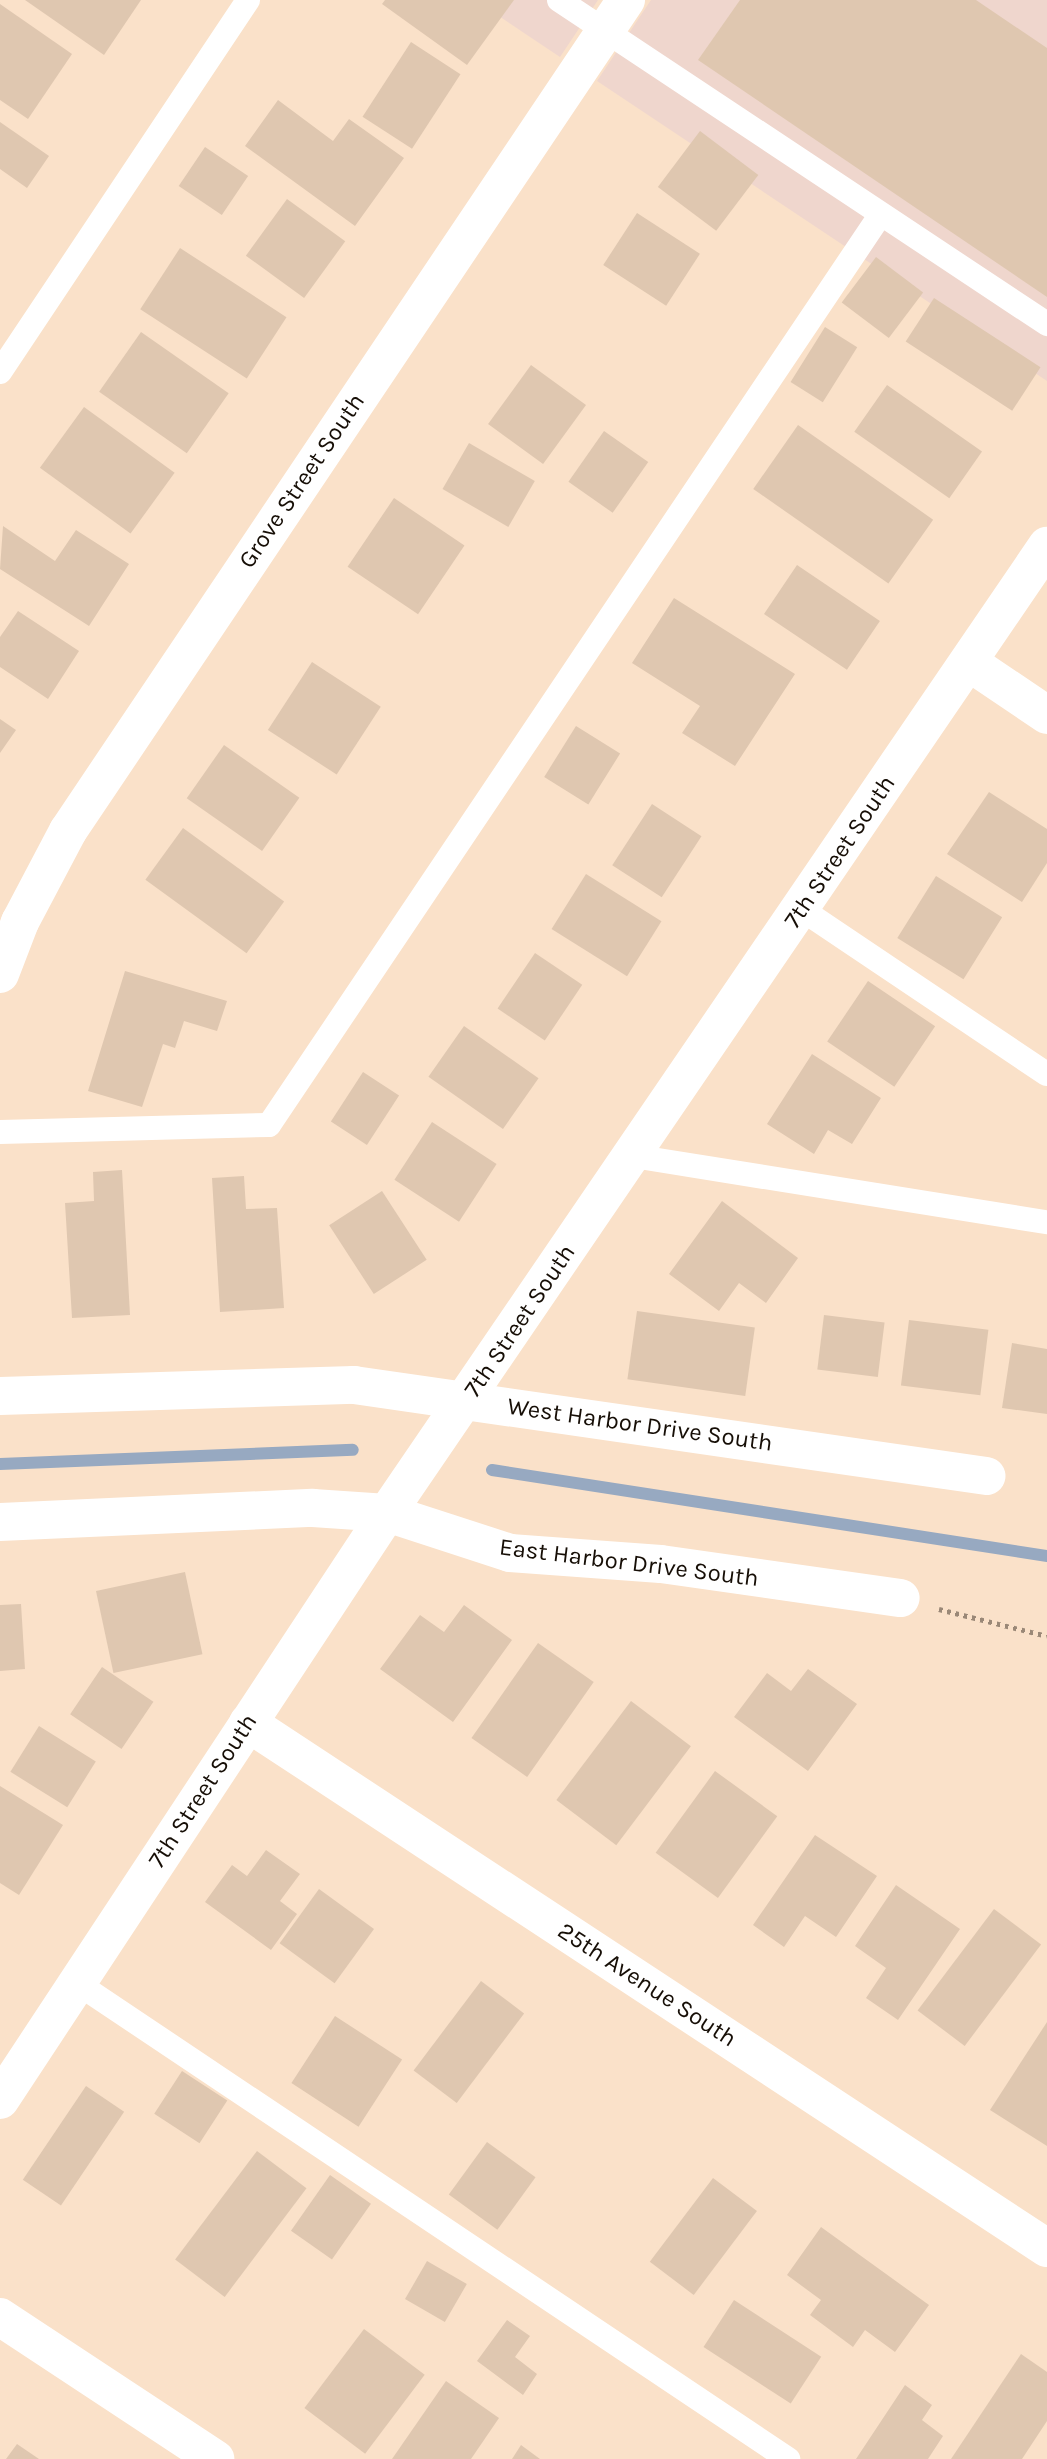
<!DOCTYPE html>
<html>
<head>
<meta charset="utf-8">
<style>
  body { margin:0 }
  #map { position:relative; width:1047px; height:2459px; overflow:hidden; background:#fae1c9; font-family:Karla,sans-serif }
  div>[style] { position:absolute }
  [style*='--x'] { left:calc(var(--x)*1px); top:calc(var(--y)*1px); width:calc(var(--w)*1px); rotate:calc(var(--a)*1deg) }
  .commercial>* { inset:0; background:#efd6cd }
  .stream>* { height:12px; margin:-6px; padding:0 6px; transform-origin:6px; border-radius:6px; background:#97a9c1 }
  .building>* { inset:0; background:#dfc7b0; transform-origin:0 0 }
  .path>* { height:4.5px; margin-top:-2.25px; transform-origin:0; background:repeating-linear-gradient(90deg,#9a8877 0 3.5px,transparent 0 8.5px) }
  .service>* { height:24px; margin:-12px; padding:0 12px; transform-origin:12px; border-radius:12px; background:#fff }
  .minor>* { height:38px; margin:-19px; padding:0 19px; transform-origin:19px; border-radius:19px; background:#fff }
  .tertiary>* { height:38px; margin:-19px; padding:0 19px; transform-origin:19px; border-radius:19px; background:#fff }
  span { translate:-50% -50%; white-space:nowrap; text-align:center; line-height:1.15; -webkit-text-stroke:7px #fff; paint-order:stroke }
  .street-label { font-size:24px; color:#160e06 }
</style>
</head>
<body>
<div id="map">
  <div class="commercial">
    <i style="clip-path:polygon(475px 0,598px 0,560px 57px)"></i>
    <i style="clip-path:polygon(651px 0,1047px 0,1047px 381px,597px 81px)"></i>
  </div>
  <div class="stream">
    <i style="--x:0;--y:1464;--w:353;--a:-2.3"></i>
    <i style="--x:492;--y:1470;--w:562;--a:8.81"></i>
  </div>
  <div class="building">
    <i style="clip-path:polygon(25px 0,141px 0,104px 55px)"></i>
    <i style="clip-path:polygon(385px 0,514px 0,467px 65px,382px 4px)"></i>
    <i style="clip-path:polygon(740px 0,976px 0,1047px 48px,1047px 297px,698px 60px)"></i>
    <i style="clip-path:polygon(0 4px,72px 54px,28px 119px,0 100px)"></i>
    <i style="left:411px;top:42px;width:59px;height:89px;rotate:33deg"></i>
    <i style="clip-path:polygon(278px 100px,333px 141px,349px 119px,404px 158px,355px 226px,245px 146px)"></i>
    <i style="clip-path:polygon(0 122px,49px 156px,27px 188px,0 169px)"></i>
    <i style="left:700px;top:131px;width:73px;height:70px;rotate:37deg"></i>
    <i style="left:205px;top:147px;width:52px;height:47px;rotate:34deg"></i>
    <i style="left:287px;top:199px;width:72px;height:70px;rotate:36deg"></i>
    <i style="left:637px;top:213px;width:75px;height:62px;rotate:33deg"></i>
    <i style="left:180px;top:248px;width:127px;height:73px;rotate:33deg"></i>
    <i style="left:876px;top:257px;width:59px;height:57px;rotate:37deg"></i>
    <i style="left:934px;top:298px;width:127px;height:52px;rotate:33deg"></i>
    <i style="left:825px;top:327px;width:38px;height:65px;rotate:32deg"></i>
    <i style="left:141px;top:332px;width:107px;height:73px;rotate:35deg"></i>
    <i style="left:531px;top:365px;width:68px;height:73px;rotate:36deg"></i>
    <i style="left:887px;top:385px;width:116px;height:57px;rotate:35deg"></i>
    <i style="left:84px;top:407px;width:112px;height:75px;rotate:36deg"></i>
    <i style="left:798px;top:425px;width:165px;height:78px;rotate:35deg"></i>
    <i style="left:604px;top:431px;width:54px;height:62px;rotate:35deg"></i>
    <i style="left:469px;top:443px;width:76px;height:53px;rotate:30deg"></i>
    <i style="left:394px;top:498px;width:85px;height:83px;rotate:34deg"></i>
    <i style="clip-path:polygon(3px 526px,55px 561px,76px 530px,129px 564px,89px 626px,0 569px)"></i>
    <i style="left:797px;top:565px;width:100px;height:59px;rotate:34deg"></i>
    <i style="clip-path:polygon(674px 598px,795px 674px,735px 766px,682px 733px,700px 706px,632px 663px)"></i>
    <i style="clip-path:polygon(18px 611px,79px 651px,48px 699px,0 667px,0 637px)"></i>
    <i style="left:312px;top:662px;width:82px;height:81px;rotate:33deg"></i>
    <i style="clip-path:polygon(0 719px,16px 730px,0 753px)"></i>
    <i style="left:576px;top:726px;width:52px;height:60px;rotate:32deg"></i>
    <i style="left:224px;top:745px;width:92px;height:65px;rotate:35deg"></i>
    <i style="clip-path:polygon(989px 792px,1047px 829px,1047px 863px,1022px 902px,947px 854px)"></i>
    <i style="left:652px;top:804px;width:59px;height:73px;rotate:33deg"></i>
    <i style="left:183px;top:828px;width:125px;height:64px;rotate:36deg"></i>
    <i style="left:586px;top:874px;width:89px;height:65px;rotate:32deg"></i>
    <i style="left:936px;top:876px;width:78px;height:73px;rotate:32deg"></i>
    <i style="left:535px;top:953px;width:57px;height:67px;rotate:34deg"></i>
    <i style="clip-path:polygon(125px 971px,227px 1001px,217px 1031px,184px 1021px,175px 1048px,163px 1044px,142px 1107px,88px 1091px)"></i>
    <i style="left:868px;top:981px;width:81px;height:73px;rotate:34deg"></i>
    <i style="left:464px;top:1026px;width:91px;height:62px;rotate:35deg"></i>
    <i style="clip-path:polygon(812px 1054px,881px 1098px,852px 1144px,828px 1130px,814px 1154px,767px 1124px)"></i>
    <i style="left:363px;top:1072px;width:43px;height:59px;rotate:33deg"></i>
    <i style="left:432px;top:1122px;width:77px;height:69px;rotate:33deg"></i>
    <i style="clip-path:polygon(122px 1170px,130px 1315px,72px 1318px,65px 1203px,94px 1201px,93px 1172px)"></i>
    <i style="clip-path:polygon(244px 1176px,246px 1209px,277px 1208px,284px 1308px,220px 1312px,212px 1178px)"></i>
    <i style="left:382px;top:1191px;width:82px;height:63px;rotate:57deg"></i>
    <i style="clip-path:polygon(722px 1201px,798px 1258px,766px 1303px,739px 1283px,719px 1311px,669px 1274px)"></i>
    <i style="left:637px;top:1311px;width:119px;height:69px;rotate:8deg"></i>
    <i style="left:824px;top:1315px;width:61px;height:55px;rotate:7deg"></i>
    <i style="left:909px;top:1320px;width:80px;height:66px;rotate:7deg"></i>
    <i style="clip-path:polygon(1012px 1343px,1047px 1349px,1047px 1414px,1002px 1408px)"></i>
    <i style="left:185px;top:1572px;width:84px;height:91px;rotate:78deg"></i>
    <i style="clip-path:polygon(21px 1604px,25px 1669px,0 1671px,0 1605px)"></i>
    <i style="clip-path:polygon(464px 1605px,512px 1640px,453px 1722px,380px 1669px,420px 1615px,444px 1632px)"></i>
    <i style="left:538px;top:1643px;width:68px;height:116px;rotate:35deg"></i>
    <i style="left:102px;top:1667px;width:62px;height:57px;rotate:34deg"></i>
    <i style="clip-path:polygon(808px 1669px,857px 1704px,808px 1771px,734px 1717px,767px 1673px,791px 1691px)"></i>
    <i style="left:631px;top:1701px;width:75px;height:124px;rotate:37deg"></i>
    <i style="left:39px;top:1726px;width:67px;height:54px;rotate:32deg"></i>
    <i style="left:715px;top:1771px;width:77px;height:101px;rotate:36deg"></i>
    <i style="clip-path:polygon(0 1786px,63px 1825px,19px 1895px,0 1883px)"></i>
    <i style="clip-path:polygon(815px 1835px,877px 1876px,836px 1937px,805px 1916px,784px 1947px,753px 1925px)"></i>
    <i style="clip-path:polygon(266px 1850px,300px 1874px,280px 1901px,297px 1914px,271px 1950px,205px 1902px,232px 1865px,247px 1876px)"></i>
    <i style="clip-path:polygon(896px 1885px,960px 1929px,898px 2020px,866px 1998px,886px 1968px,855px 1946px)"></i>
    <i style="left:319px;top:1889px;width:68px;height:67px;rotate:36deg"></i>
    <i style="left:994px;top:1909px;width:59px;height:127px;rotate:37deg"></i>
    <i style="left:481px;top:1981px;width:54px;height:112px;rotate:37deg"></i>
    <i style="left:335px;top:2016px;width:80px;height:80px;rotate:33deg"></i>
    <i style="clip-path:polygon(1047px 2022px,1047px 2146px,990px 2110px)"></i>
    <i style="left:182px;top:2071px;width:54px;height:51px;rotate:33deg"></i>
    <i style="left:86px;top:2086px;width:46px;height:113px;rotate:34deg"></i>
    <i style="left:487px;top:2142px;width:60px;height:65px;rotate:36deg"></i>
    <i style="left:257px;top:2151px;width:62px;height:136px;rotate:37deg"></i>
    <i style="left:330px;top:2175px;width:50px;height:68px;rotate:35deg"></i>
    <i style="left:713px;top:2178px;width:55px;height:105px;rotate:37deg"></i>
    <i style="clip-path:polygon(821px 2227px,929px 2305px,895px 2352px,865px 2330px,853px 2347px,810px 2315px,821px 2300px,787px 2275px)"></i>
    <i style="left:427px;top:2261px;width:46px;height:44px;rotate:30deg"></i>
    <i style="left:734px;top:2300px;width:104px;height:56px;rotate:33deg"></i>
    <i style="clip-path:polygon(507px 2320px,530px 2336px,515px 2357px,537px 2374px,523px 2395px,477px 2361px)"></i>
    <i style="left:364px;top:2329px;width:76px;height:99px;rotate:37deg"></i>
    <i style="clip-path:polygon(1021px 2354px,1047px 2372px,1047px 2421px,1022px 2459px,951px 2459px)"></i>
    <i style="clip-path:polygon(446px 2381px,499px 2418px,471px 2459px,392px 2459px)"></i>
    <i style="clip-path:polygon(905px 2385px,932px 2405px,922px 2420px,943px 2436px,928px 2459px,856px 2459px)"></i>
    <i style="clip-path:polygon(17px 2444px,39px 2459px,6px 2459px)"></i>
    <i style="clip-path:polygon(521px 2445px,540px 2459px,512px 2459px)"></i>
  </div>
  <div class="path">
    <i style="--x:939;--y:1609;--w:111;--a:14"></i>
  </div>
  <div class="service">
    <i style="--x:559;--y:0;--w:586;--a:33.58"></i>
    <i style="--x:0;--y:372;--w:447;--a:-56.3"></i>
    <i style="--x:801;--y:909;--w:296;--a:33.9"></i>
    <i style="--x:0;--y:1132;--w:269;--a:-1.5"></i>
    <i style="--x:269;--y:1125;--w:1097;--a:-56.11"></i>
    <i style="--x:633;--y:1156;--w:419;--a:9.1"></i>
    <i style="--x:77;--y:1983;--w:856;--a:33.8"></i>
  </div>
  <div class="minor">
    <i style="--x:970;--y:663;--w:93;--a:34"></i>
    <i style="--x:0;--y:974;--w:56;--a:-69"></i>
    <i style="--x:20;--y:922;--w:103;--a:-62.2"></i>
    <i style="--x:68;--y:831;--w:1001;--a:-56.12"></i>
    <i style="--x:0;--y:1396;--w:354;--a:-1.8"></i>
    <i style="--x:354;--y:1385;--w:639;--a:8.19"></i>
    <i style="--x:0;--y:1522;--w:313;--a:-2.6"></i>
    <i style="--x:313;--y:1508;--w:74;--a:3.9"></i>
    <i style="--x:387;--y:1513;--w:129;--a:18"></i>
    <i style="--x:510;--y:1553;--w:151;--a:4.2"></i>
    <i style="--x:661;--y:1564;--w:242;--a:8.1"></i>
    <i style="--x:248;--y:1723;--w:956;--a:33.31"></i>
    <i style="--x:0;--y:2317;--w:258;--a:33.4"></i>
  </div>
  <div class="tertiary">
    <i style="--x:0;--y:2100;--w:703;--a:-56.6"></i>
    <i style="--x:387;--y:1513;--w:1171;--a:-55.69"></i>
  </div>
  <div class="street-label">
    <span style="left:302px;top:481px;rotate:-56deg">Grove Street South</span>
    <span style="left:840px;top:852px;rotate:-56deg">7th Street South</span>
    <span style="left:520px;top:1321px;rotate:-56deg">7th Street South</span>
    <span style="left:640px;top:1425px;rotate:8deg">West Harbor Drive South</span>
    <span style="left:629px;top:1563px;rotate:7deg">East Harbor Drive South</span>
    <span style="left:203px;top:1791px;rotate:-57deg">7th Street South</span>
    <span style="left:647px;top:1985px;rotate:33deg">25th Avenue South</span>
  </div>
</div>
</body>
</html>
